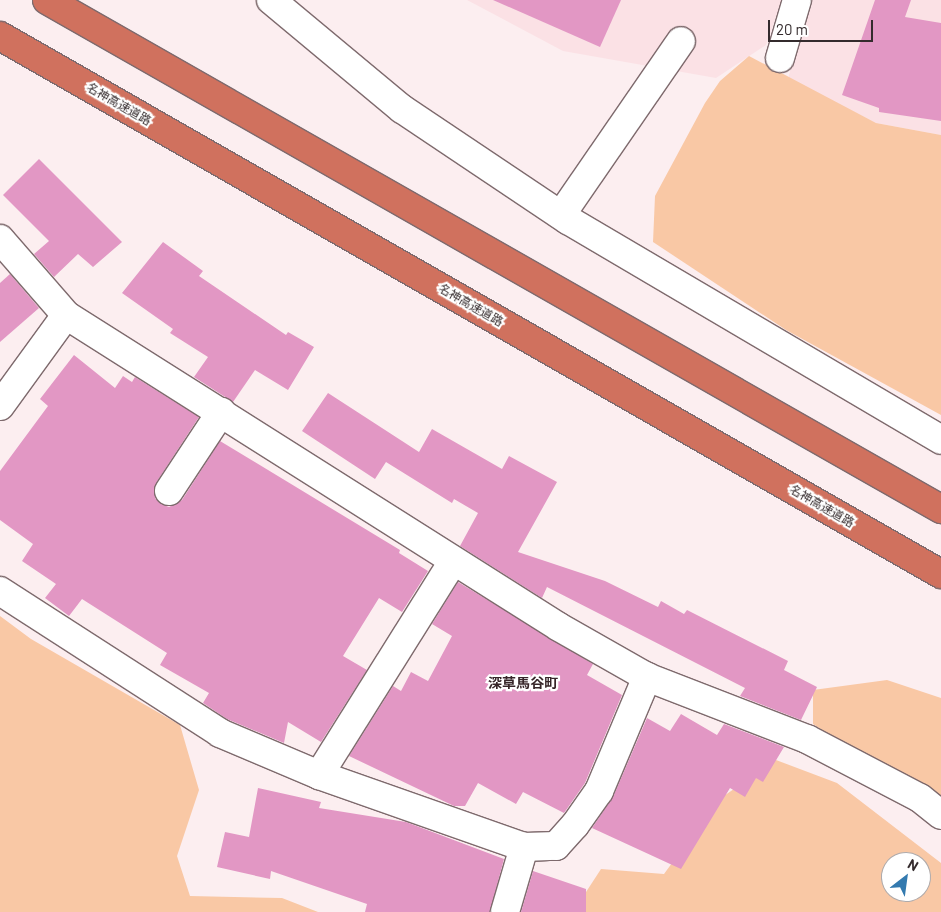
<!DOCTYPE html>
<html>
<head>
<meta charset="utf-8">
<style>
  body { margin:0 }
  #map { position:relative; width:941px; height:912px; overflow:hidden; background:#fceef0; font-family:Barlow,"Noto Sans JP",sans-serif }
  div>[style] { position:absolute }
  [style*='--x'] { left:calc(var(--x)*1px); top:calc(var(--y)*1px); width:calc(var(--w)*1px); rotate:calc(var(--a)*1deg) }
  .built>* { inset:0; background:#fbe1e5 }
  .green>* { inset:0; background:#f9c8a5 }
  .building>* { inset:0; background:#e297c4 }
  .roads { filter:drop-shadow(1px 0 #7e6a6d) drop-shadow(-1px 0 #7e6a6d) drop-shadow(0 1px #7e6a6d) drop-shadow(0 -1px #7e6a6d) }
  .minor>* { height:28px; margin:-14px; padding:0 14px; transform-origin:14px; border-radius:14px; background:#fff }
  .highway>* { height:28px; margin:-14px; padding:0 14px; transform-origin:14px; border-radius:14px; background:#d0715e }
  span { translate:-50% -50%; white-space:nowrap; text-align:center; line-height:1.15; -webkit-text-stroke:4.5px #fff; paint-order:stroke }
  .street-label { font-size:12px; color:#342b2d }
  .neighbourhood-label { font-size:14px; color:#362528; font-weight:700 }
  .north { position:absolute; left:881px; top:852px; width:50px; height:50px; box-sizing:border-box; background:#fff; border:1px solid #aeaaab; border-radius:50%; rotate:30deg; font-size:14px; font-weight:700; line-height:20px; text-align:center; color:#342b2d }
  .north::after { content:''; display:block; margin:auto; width:18px; height:22px; background:#337aaf; clip-path:polygon(50% 0,100% 100%,50% 72%,0 100%) }
  .scale { position:absolute; left:768px; top:20px; width:105px; height:22px; box-sizing:border-box; border:2px solid #342b2d; border-top:0; padding-left:6px; font-size:15px; line-height:18px; white-space:nowrap; color:#342b2d; -webkit-text-stroke:4px #fff; paint-order:stroke }
</style>
</head>
<body>
<div id="map">
  <div class="built">
    <i style="clip-path:polygon(467px 0,782px 0,766px 45px,716px 78px,563px 51px)"></i>
    <i style="clip-path:polygon(809px 0,941px 0,941px 135px,876px 123px,788px 79px)"></i>
  </div>
  <div class="green">
    <i style="clip-path:polygon(749px 56px,876px 123px,941px 135px,941px 415px,786px 330px,653px 242px,655px 196px,705px 103px,720px 81px)"></i>
    <i style="clip-path:polygon(0 616px,31px 639px,180px 725px,199px 790px,177px 856px,190px 896px,282px 898px,318px 912px,0 912px)"></i>
    <i style="clip-path:polygon(887px 680px,941px 698px,941px 808px,813px 724px,813px 690px)"></i>
    <i style="clip-path:polygon(evenodd,776px 760px,837px 783px,941px 863px,941px 912px,573px 912px,601px 869px,664px 874px,718px 800px,776px 760px,891px 862px,921px 862px,921px 892px,891px 892px,891px 862px)"></i>
  </div>
  <div class="building">
    <i style="clip-path:polygon(493px 0,621px 0,600px 47px)"></i>
    <i style="clip-path:polygon(875px 0,911px 0,905px 17px,941px 23px,941px 121px,879px 112px,879px 108px,842px 95px)"></i>
    <i style="clip-path:polygon(39px 159px,122px 242px,93px 267px,78px 254px,54px 277px,34px 254px,49px 241px,3px 195px)"></i>
    <i style="clip-path:polygon(163px 242px,203px 271px,199px 276px,286px 335px,288px 332px,314px 347px,288px 390px,255px 370px,233px 402px,194px 377px,208px 357px,170px 333px,173px 329px,122px 293px)"></i>
    <i style="clip-path:polygon(10px 274px,39px 308px,0 342px,0 283px)"></i>
    <i style="clip-path:polygon(74px 355px,115px 388px,123px 376px,132px 382px,135px 377px,199px 417px,156px 483px,155px 498px,161px 504px,169px 507px,182px 500px,220px 441px,400px 550px,399px 553px,428px 571px,402px 612px,379px 598px,343px 656px,367px 670px,321px 742px,288px 722px,284px 743px,227px 719px,203px 703px,209px 693px,160px 665px,167px 653px,82px 599px,69px 616px,45px 598px,56px 584px,22px 561px,33px 544px,0 520px,0 471px,48px 406px,40px 399px)"></i>
    <i style="clip-path:polygon(328px 393px,419px 452px,432px 429px,502px 469px,509px 456px,557px 482px,518px 552px,605px 581px,658px 607px,661px 601px,684px 614px,687px 610px,788px 661px,784px 670px,817px 687px,801px 720px,740px 696px,745px 688px,547px 587px,542px 598px,460px 546px,478px 513px,454px 499px,452px 503px,386px 462px,375px 479px,302px 431px)"></i>
    <i style="clip-path:polygon(458px 582px,593px 664px,587px 675px,622px 695px,585px 783px,564px 813px,523px 792px,516px 804px,478px 783px,465px 806px,454px 806px,349px 756px,393px 686px,401px 691px,411px 672px,428px 681px,452px 636px,432px 624px)"></i>
    <i style="clip-path:polygon(681px 714px,717px 735px,724px 724px,784px 747px,763px 782px,756px 778px,745px 797px,730px 788px,681px 869px,592px 828px,613px 797px,647px 718px,670px 731px)"></i>
    <i style="clip-path:polygon(258px 788px,321px 802px,319px 808px,406px 822px,504px 859px,490px 912px,365px 912px,367px 904px,271px 871px,270px 879px,217px 867px,225px 832px,249px 837px)"></i>
    <i style="clip-path:polygon(533px 871px,586px 889px,586px 912px,521px 912px)"></i>
  </div>
  <div class="roads">
    <div class="minor">
      <i style="--x:271;--y:0;--w:170;--a:39.8"></i>
      <i style="--x:402;--y:109;--w:200;--a:33.8"></i>
      <i style="--x:568;--y:220;--w:433;--a:30.5"></i>
      <i style="--x:780;--y:58;--w:60;--a:-73.7"></i>
      <i style="--x:561;--y:215;--w:211;--a:-55.4"></i>
      <i style="--x:0;--y:239;--w:101;--a:49"></i>
      <i style="--x:66;--y:315;--w:583;--a:32.33"></i>
      <i style="--x:559;--y:627;--w:101;--a:29.6"></i>
      <i style="--x:647;--y:677;--w:172;--a:21.2"></i>
      <i style="--x:807;--y:739;--w:127;--a:27.6"></i>
      <i style="--x:920;--y:798;--w:27;--a:39"></i>
      <i style="--x:0;--y:406;--w:112;--a:-54"></i>
      <i style="--x:169;--y:491;--w:95;--a:-56.6"></i>
      <i style="--x:0;--y:591;--w:262;--a:32.8"></i>
      <i style="--x:220;--y:733;--w:108;--a:23"></i>
      <i style="--x:319;--y:775;--w:217;--a:19.4"></i>
      <i style="--x:524;--y:847;--w:32;--a:-2"></i>
      <i style="--x:556;--y:846;--w:28;--a:-48"></i>
      <i style="--x:575;--y:825;--w:42;--a:-54.8"></i>
      <i style="--x:599;--y:791;--w:124;--a:-67.2"></i>
      <i style="--x:319;--y:775;--w:252;--a:-57.9"></i>
      <i style="--x:505;--y:912;--w:68;--a:-73.7"></i>
    </div>
    <div class="highway">
      <i style="--x:47;--y:0;--w:1029;--a:29.66"></i>
      <i style="--x:0;--y:36;--w:1084;--a:29.76"></i>
    </div>
  </div>
  <div class="street-label">
    <span style="left:119px;top:104px;rotate:30deg">名神高速道路</span>
    <span style="left:471px;top:305px;rotate:30deg">名神高速道路</span>
    <span style="left:822px;top:506px;rotate:30deg">名神高速道路</span>
  </div>
  <div class="neighbourhood-label">
    <span style="left:523px;top:683px">深草馬谷町</span>
  </div>
  <div class="north">N</div>
  <div class="scale">20 m</div>
</div>
</body>
</html>
